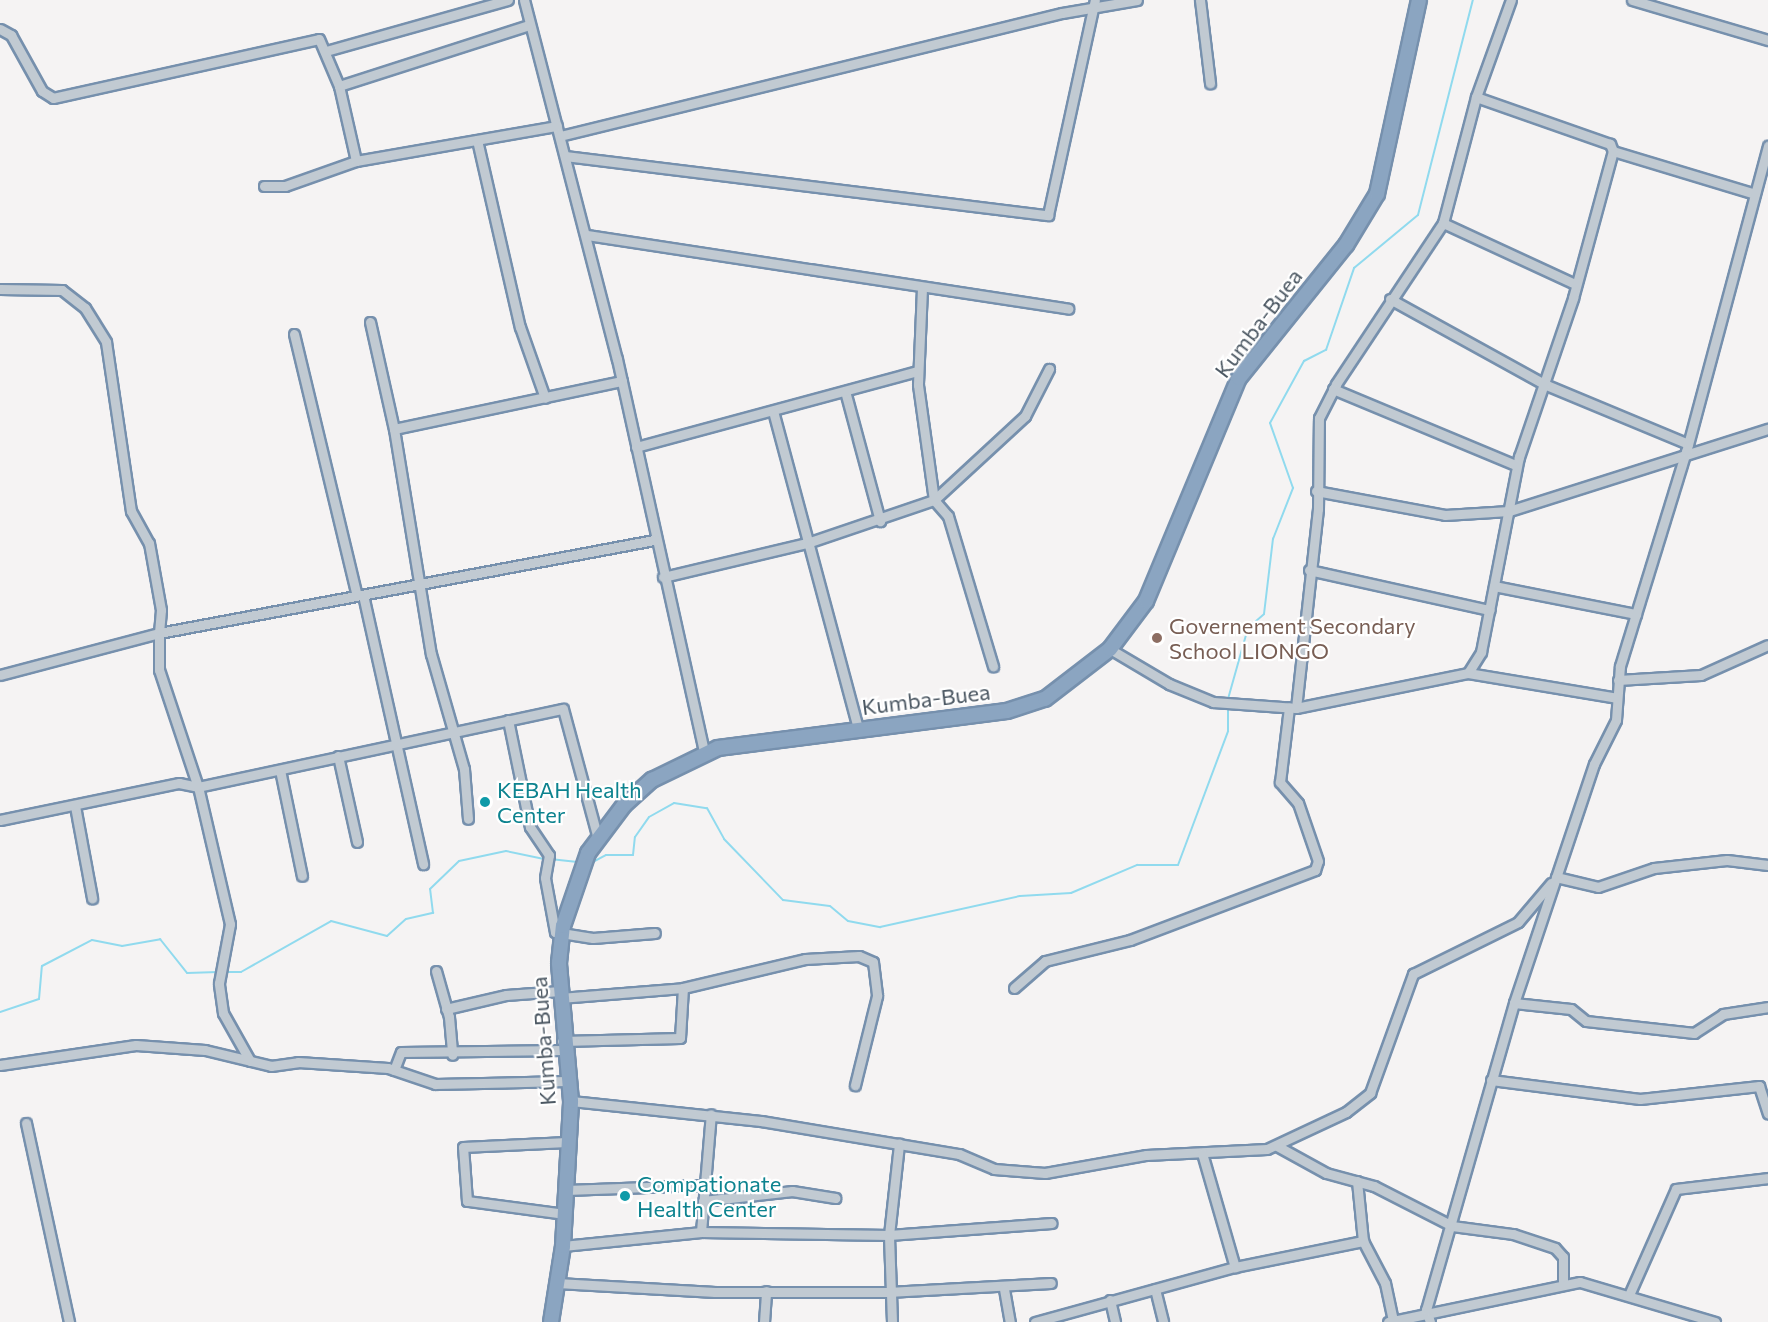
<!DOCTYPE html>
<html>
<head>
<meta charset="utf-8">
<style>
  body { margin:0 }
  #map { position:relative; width:1768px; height:1322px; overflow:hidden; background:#f5f3f3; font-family:Commissioner,sans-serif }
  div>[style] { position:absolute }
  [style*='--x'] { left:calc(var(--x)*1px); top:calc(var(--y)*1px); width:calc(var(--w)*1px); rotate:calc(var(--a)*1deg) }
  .stream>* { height:2px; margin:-1px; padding:0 1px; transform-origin:1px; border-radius:1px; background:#90daee }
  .roads { filter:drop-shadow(2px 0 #7690ad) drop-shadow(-2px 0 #7690ad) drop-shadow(0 2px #7690ad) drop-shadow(0 -2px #7690ad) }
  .minor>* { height:9px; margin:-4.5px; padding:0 4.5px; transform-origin:4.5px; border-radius:4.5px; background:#c1cad2 }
  .highway>* { height:14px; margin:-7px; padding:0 7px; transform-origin:7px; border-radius:7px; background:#8ba5c1 }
  .dots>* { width:16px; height:16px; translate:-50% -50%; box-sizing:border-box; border:3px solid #fff; border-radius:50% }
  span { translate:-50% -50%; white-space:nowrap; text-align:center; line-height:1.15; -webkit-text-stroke:4.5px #fff; paint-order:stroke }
  .street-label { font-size:22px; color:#4a5661 }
  .education-label { font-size:22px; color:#785e54 }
  .left { translate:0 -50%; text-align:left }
  .culture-label { font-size:22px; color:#0d838f }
</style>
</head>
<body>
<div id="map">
  <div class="stream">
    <i style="--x:1228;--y:699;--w:74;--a:-74.3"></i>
    <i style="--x:1248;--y:628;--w:21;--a:-41"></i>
    <i style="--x:1264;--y:614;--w:76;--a:-83.2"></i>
    <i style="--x:1273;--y:539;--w:55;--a:-68.6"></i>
    <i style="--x:1293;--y:488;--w:69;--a:-109.5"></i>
    <i style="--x:1270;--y:423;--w:71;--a:-61.3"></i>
    <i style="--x:1304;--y:361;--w:25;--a:-27"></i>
    <i style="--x:1326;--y:350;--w:87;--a:-71.1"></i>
    <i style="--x:1354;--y:268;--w:83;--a:-39.6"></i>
    <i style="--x:1418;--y:215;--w:222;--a:-75.7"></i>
    <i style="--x:550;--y:859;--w:30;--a:6"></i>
    <i style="--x:589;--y:864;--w:19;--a:-28"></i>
    <i style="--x:606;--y:855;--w:27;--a:0"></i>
    <i style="--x:633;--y:855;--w:18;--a:-84"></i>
    <i style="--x:635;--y:837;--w:24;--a:-55"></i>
    <i style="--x:649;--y:817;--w:29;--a:-29"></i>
    <i style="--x:674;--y:803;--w:33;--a:9"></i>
    <i style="--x:707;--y:808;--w:35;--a:61"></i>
    <i style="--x:724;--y:839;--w:85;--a:46"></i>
    <i style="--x:783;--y:900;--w:47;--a:7.3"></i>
    <i style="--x:830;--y:906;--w:23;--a:40"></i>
    <i style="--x:848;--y:921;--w:33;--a:11"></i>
    <i style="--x:880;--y:927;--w:143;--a:-12.5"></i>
    <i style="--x:1020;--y:896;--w:51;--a:-3.4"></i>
    <i style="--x:1071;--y:893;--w:72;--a:-23"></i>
    <i style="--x:1137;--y:865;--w:41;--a:0"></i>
    <i style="--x:1178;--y:865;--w:143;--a:-69.5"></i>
    <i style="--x:1228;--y:731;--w:26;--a:-90"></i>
    <i style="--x:224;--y:972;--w:17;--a:0"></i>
    <i style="--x:241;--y:972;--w:103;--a:-29.5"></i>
    <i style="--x:331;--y:921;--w:58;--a:15"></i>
    <i style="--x:387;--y:936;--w:25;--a:-42"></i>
    <i style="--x:406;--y:919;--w:28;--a:-13"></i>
    <i style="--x:433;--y:913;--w:24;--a:-97"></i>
    <i style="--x:430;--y:889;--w:40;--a:-44"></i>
    <i style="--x:459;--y:861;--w:48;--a:-12"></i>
    <i style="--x:506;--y:851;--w:40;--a:12"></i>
    <i style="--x:0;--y:1012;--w:41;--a:-18.4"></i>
    <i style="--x:39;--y:999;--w:33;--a:-85"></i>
    <i style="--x:42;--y:966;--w:56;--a:-27.5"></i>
    <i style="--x:92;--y:940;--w:31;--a:11"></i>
    <i style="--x:122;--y:946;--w:39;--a:-10"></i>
    <i style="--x:160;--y:939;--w:43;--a:51.5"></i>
    <i style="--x:187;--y:973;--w:31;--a:-2"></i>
  </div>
  <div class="roads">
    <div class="minor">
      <i style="--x:524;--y:0;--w:371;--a:75.5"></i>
      <i style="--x:617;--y:359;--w:403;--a:77.5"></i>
      <i style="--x:1200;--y:0;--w:84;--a:83.1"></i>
      <i style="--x:1632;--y:0;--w:142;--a:16.4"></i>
      <i style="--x:0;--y:29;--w:13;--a:29"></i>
      <i style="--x:11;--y:35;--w:64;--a:61"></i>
      <i style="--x:42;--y:91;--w:13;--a:32"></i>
      <i style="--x:53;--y:98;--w:272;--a:-12.5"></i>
      <i style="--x:319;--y:39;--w:51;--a:66.9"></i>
      <i style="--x:339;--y:86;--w:77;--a:77.2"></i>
      <i style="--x:326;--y:51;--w:189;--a:-15.7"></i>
      <i style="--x:339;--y:86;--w:200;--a:-17.8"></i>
      <i style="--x:560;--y:136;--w:517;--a:-13.77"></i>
      <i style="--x:1062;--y:13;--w:76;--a:-9.8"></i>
      <i style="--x:477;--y:140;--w:192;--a:77.1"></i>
      <i style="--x:520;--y:327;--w:75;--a:70.6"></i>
      <i style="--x:1613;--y:151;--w:148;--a:16.8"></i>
      <i style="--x:565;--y:156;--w:487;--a:7"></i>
      <i style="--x:1048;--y:215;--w:220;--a:-77.7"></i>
      <i style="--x:264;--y:186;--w:21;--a:0"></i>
      <i style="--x:285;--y:186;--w:75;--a:-19.4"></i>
      <i style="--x:356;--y:161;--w:204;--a:-9.9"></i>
      <i style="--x:1443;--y:223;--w:143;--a:24.8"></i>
      <i style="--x:587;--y:235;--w:487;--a:8.7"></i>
      <i style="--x:922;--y:288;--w:97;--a:92.4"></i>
      <i style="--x:918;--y:385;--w:116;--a:82.1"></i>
      <i style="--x:934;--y:500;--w:21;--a:49"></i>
      <i style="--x:948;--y:516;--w:157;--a:73.3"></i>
      <i style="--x:0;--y:289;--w:62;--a:0.9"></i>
      <i style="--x:62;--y:290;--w:29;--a:38"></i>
      <i style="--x:85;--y:308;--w:40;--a:58"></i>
      <i style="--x:106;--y:342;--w:171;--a:81.6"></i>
      <i style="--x:131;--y:511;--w:37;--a:61"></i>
      <i style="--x:149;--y:543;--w:68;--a:79.8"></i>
      <i style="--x:161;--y:610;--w:23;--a:95"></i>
      <i style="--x:159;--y:633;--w:164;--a:165.2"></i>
      <i style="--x:1390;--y:299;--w:176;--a:28.9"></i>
      <i style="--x:1544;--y:384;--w:156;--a:22.6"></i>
      <i style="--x:370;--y:322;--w:110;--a:77.4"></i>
      <i style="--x:394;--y:429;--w:228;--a:80.7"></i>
      <i style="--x:431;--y:654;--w:120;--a:74"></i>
      <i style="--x:464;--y:769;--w:50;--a:85.4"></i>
      <i style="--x:294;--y:334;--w:269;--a:76.5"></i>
      <i style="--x:1333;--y:389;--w:198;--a:22.6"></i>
      <i style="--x:845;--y:391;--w:135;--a:74.9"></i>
      <i style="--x:773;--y:411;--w:329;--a:75"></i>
      <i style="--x:394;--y:429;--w:233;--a:-11.9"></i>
      <i style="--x:636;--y:447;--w:292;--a:-15.1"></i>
      <i style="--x:1316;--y:491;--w:131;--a:10.5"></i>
      <i style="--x:1445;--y:515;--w:64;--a:-3.6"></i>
      <i style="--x:1509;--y:511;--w:272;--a:-17.6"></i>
      <i style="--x:1309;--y:570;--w:185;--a:12.5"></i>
      <i style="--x:663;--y:577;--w:148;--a:-13.3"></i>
      <i style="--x:807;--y:543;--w:134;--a:-18.7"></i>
      <i style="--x:934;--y:500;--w:124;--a:-42.7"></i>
      <i style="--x:1025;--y:416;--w:53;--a:-62.9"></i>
      <i style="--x:1494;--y:586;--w:145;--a:11.2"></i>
      <i style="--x:363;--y:595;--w:276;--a:77.4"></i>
      <i style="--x:1110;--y:649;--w:69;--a:30.7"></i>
      <i style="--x:1169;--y:684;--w:48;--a:22.2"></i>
      <i style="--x:1213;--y:702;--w:83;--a:4.1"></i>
      <i style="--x:1296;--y:708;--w:176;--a:-11.5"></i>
      <i style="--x:1468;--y:673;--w:151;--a:9.5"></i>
      <i style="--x:1468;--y:673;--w:25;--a:-58"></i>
      <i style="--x:1481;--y:652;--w:199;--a:-79"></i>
      <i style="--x:1519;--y:457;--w:168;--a:-71.2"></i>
      <i style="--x:1573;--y:298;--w:152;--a:-74.8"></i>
      <i style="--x:1613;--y:151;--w:8;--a:-113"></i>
      <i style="--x:1610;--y:144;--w:142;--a:-160.7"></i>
      <i style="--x:1618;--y:680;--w:83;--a:-3.4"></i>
      <i style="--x:1701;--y:675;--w:73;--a:-24.1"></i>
      <i style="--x:1296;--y:708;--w:200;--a:-83.7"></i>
      <i style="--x:1318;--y:509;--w:91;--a:-89.4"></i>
      <i style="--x:1319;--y:418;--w:38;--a:-63"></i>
      <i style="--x:1336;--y:384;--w:193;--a:-56.4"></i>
      <i style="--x:1443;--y:223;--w:130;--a:-75.3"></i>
      <i style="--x:1476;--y:97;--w:103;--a:-70.2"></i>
      <i style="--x:508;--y:720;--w:109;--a:78.4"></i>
      <i style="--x:530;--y:827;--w:34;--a:56"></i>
      <i style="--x:549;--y:855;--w:23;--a:100"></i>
      <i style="--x:545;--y:878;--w:55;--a:79.5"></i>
      <i style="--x:555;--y:932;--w:38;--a:9"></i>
      <i style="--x:593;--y:938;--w:62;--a:-4.6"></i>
      <i style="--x:338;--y:756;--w:88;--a:77.5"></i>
      <i style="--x:280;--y:770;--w:108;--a:78.3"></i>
      <i style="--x:75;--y:806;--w:94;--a:79.5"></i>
      <i style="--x:0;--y:820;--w:183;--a:-11.7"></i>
      <i style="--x:179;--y:783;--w:19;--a:12"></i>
      <i style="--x:198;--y:787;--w:373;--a:-12.1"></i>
      <i style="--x:563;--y:709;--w:135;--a:74.9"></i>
      <i style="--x:1556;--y:877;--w:43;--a:13.4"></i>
      <i style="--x:1598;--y:887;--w:59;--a:-18.7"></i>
      <i style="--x:1654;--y:868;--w:73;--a:-6.3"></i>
      <i style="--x:1727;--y:860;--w:41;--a:7"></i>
      <i style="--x:436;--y:971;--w:48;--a:74.2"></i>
      <i style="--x:449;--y:1017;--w:38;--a:85"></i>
      <i style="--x:1014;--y:988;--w:41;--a:-41.1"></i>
      <i style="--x:1045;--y:961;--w:88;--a:-13.9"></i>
      <i style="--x:1130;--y:940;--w:198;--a:-20.7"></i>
      <i style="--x:1315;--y:870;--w:9;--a:-72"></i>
      <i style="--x:1318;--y:861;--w:61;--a:-109"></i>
      <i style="--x:1298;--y:803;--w:28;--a:-131"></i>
      <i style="--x:1280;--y:782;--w:75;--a:-83.1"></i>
      <i style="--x:560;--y:998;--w:123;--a:-4.6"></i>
      <i style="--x:1514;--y:1003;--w:57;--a:6"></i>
      <i style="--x:1571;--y:1009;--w:19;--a:39"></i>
      <i style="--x:1586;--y:1021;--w:109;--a:6.3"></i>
      <i style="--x:1694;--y:1033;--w:35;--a:-33"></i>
      <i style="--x:1723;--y:1014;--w:46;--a:-8.8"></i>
      <i style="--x:446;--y:1009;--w:62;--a:-13.1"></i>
      <i style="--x:506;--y:995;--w:54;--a:-4.2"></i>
      <i style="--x:562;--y:1041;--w:118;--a:-1.5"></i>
      <i style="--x:680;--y:1038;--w:50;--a:-86.6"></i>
      <i style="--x:683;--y:988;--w:125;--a:-13.4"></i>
      <i style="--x:805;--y:959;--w:54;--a:-3.2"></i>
      <i style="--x:859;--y:956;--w:15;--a:23"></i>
      <i style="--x:873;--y:962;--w:34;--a:83"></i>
      <i style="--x:877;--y:996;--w:92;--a:103.9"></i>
      <i style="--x:250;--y:1061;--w:55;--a:-119.4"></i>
      <i style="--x:223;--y:1013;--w:30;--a:-98"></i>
      <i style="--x:219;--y:983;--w:60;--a:-79.4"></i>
      <i style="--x:230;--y:924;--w:141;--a:-103.1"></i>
      <i style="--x:198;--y:787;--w:123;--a:-108.4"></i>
      <i style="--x:159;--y:670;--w:37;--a:-90"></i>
      <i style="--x:159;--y:633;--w:504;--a:-10.64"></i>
      <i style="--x:0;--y:1065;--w:137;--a:-8.4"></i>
      <i style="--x:136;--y:1045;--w:69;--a:4.1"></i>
      <i style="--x:205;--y:1050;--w:68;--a:13.6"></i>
      <i style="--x:271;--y:1066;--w:27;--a:-8"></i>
      <i style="--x:298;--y:1062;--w:90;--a:3.8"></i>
      <i style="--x:388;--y:1068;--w:50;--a:18.8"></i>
      <i style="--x:435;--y:1084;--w:131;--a:-1.3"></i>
      <i style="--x:394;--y:1070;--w:19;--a:-69"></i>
      <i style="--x:401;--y:1052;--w:162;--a:-0.7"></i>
      <i style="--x:1491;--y:1080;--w:150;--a:7.3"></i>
      <i style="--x:1640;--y:1099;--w:120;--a:-6.2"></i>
      <i style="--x:1759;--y:1086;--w:29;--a:72"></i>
      <i style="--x:571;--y:1101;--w:191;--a:6"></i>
      <i style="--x:761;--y:1121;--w:201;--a:9.5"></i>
      <i style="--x:959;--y:1154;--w:38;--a:23"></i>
      <i style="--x:994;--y:1169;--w:51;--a:4.5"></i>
      <i style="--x:1045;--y:1173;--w:103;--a:-10.1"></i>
      <i style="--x:1146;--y:1155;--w:121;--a:-2.8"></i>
      <i style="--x:1267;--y:1149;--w:87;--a:-25.1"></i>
      <i style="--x:1346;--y:1112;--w:31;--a:-38"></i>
      <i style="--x:1370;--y:1093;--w:127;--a:-70.1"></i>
      <i style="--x:1413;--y:974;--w:117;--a:-26.3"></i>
      <i style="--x:1518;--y:922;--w:51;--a:-49.8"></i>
      <i style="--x:26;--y:1123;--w:204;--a:77.8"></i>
      <i style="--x:1277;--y:1146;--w:56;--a:28.9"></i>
      <i style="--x:1326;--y:1173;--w:50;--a:15.2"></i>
      <i style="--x:1374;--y:1186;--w:88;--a:27.1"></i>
      <i style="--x:1452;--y:1226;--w:62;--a:7.5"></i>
      <i style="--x:1513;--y:1234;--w:44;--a:18.4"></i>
      <i style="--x:1555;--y:1248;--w:12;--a:48"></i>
      <i style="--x:1563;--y:1257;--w:27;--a:90"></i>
      <i style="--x:1202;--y:1153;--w:119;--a:73.9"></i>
      <i style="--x:1357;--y:1181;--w:60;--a:84.3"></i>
      <i style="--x:1363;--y:1241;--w:47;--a:62.4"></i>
      <i style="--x:1385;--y:1283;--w:39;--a:78"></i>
      <i style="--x:566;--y:1190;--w:137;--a:-2.1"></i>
      <i style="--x:703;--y:1201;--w:90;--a:-6.4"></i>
      <i style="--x:792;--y:1191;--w:44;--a:9.2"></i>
      <i style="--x:565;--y:1214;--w:99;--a:-172.4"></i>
      <i style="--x:467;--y:1201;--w:54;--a:-94.2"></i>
      <i style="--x:463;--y:1147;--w:104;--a:-2.8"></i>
      <i style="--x:701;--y:1232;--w:118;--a:-85.2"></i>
      <i style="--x:563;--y:1246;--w:139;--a:-5.8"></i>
      <i style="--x:701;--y:1232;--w:188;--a:0.9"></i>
      <i style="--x:889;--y:1235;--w:163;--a:-4.2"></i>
      <i style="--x:557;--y:1283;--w:158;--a:3.3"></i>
      <i style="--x:715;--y:1292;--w:173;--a:0"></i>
      <i style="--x:888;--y:1292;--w:163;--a:-3.2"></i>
      <i style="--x:1004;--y:1289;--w:34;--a:80"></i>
      <i style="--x:1155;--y:1289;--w:34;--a:76"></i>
      <i style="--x:1629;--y:1295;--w:116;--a:-66.1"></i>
      <i style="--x:1676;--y:1189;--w:93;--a:-6.8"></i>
      <i style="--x:1110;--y:1300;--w:23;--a:77"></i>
      <i style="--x:764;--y:1322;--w:31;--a:-86"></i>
      <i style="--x:892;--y:1322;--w:87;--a:-92"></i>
      <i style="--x:889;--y:1235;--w:92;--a:-83.7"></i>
      <i style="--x:1035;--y:1322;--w:207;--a:-15.4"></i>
      <i style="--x:1235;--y:1267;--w:131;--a:-11.5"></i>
      <i style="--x:1388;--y:1322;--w:196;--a:-11.8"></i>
      <i style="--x:1580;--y:1282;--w:141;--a:16.5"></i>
      <i style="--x:1430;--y:1322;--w:13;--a:-108"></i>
      <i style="--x:1426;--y:1310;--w:319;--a:-74"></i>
      <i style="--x:1514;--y:1003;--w:252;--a:-71.5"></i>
      <i style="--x:1594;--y:764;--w:49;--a:-63.4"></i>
      <i style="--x:1616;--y:720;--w:54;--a:-85.8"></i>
      <i style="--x:1620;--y:666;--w:224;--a:-72.9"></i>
      <i style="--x:1686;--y:452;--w:317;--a:-75"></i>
    </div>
    <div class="highway">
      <i style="--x:551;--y:1322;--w:77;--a:-81"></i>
      <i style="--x:563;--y:1246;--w:145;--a:-86.8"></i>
      <i style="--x:571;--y:1101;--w:139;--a:-95"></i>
      <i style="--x:559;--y:963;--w:37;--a:-84"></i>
      <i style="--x:563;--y:926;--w:77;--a:-71.1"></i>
      <i style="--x:588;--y:853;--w:60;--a:-53.1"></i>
      <i style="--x:624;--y:805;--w:38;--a:-42"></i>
      <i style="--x:652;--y:780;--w:73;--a:-25.9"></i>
      <i style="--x:718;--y:748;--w:291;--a:-7.3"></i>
      <i style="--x:1007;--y:711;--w:40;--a:-18"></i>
      <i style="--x:1045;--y:699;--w:82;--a:-37.6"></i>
      <i style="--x:1110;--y:649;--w:60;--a:-53.1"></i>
      <i style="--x:1146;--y:601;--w:242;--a:-67.4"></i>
      <i style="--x:1239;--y:378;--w:171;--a:-51.2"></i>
      <i style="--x:1346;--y:245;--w:60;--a:-58.7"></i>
      <i style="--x:1377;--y:194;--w:198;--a:-77.8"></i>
    </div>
  </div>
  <div class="dots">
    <i style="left:1157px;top:638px;background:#8d6e63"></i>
    <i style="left:485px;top:802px;background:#0f9aa8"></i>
    <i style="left:625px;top:1196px;background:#0f9aa8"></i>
  </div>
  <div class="street-label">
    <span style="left:1258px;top:323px;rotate:-53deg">Kumba-Buea</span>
    <span style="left:926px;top:699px;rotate:-7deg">Kumba-Buea</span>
    <span style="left:543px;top:1041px;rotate:-94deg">Kumba-Buea</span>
  </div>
  <div class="education-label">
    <span class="left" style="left:1169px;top:638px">Governement Secondary<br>School LIONGO</span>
  </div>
  <div class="culture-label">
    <span class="left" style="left:497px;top:802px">KEBAH Health<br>Center</span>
    <span class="left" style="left:637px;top:1196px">Compationate<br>Health Center</span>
  </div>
</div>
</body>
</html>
